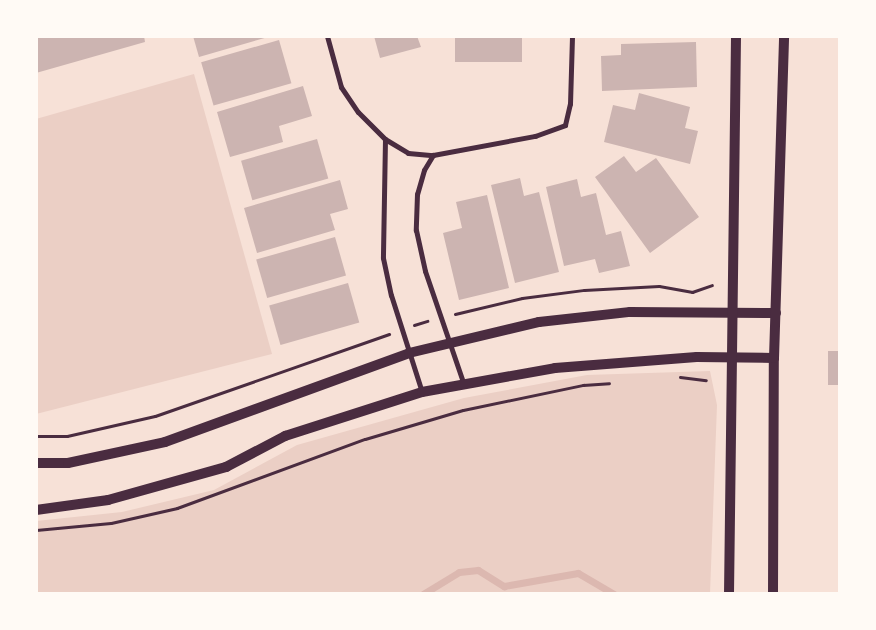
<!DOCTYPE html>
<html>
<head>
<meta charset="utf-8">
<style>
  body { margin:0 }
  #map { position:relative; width:876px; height:630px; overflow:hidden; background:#f7e1d7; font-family:Roboto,sans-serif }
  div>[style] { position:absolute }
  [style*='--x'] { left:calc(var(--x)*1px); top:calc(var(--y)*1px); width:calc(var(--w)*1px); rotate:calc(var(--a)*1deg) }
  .green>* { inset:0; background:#ebcfc5 }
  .stream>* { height:7px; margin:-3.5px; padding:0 3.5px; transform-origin:3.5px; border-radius:3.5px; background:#dcb8b0 }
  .building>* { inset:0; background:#ccb4b1; transform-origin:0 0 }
  .path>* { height:3px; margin:-1.5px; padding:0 1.5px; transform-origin:1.5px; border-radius:1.5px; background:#4a2c40 }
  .minor>* { height:5px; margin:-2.5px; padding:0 2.5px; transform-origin:2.5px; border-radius:2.5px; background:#4a2c40 }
  .secondary>* { height:10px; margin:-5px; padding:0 5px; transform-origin:5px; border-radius:5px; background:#4a2c40 }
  span { translate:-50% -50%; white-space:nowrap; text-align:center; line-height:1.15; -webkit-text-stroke:4.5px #fffaf5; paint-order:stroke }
  .frame { position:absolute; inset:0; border:38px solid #fffaf5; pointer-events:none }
</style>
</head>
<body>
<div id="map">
  <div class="green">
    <i style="clip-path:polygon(194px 74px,272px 354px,36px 414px,36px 119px)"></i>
    <i style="clip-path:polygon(710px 371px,717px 405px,710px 594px,36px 594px,36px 521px,122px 512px,214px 490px,297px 445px,464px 398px,587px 375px)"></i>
  </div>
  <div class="stream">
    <i style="--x:423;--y:594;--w:42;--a:-31.4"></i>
    <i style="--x:459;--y:572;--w:19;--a:-6"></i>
    <i style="--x:478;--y:570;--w:31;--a:32"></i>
    <i style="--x:504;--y:586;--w:75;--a:-10"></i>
    <i style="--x:578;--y:573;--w:42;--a:30.3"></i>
  </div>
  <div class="building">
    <i style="clip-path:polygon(36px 36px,144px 36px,145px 42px,36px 73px)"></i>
    <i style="clip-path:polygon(193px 36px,268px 36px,268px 37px,199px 57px)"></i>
    <i style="clip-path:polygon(374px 36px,417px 36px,421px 47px,380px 58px)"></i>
    <i style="left:455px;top:36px;width:67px;height:26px"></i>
    <i style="left:279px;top:40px;width:45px;height:81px;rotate:74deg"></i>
    <i style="clip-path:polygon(696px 42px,697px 87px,602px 91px,601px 56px,621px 55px,621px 44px)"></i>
    <i style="clip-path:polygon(303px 86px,312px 116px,279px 126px,283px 142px,230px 157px,217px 112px)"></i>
    <i style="clip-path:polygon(639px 93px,690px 107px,685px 128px,698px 131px,690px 164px,604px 142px,613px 105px,635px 110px)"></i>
    <i style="left:317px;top:139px;width:41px;height:79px;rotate:74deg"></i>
    <i style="clip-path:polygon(624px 156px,636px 172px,656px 158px,699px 217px,650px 253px,595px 177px)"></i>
    <i style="clip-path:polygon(520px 178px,524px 196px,539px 192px,559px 272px,515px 283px,491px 185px)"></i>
    <i style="clip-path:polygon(577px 179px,581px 197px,596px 193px,606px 235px,621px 231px,630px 266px,599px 273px,595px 259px,564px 266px,546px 187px)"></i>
    <i style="clip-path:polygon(340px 180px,348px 209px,330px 214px,335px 230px,257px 253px,244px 208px)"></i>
    <i style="clip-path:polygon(487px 195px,509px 288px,459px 300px,443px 233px,462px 228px,456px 202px)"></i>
    <i style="left:335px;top:237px;width:40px;height:82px;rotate:74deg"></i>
    <i style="left:348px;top:283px;width:41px;height:82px;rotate:74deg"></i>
    <i style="left:828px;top:351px;width:12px;height:34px"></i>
  </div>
  <div class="path">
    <i style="--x:455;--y:314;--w:69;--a:-13.4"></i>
    <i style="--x:522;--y:298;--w:63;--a:-7.4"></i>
    <i style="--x:584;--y:290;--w:75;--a:-3.1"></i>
    <i style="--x:659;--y:286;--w:34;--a:10"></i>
    <i style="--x:692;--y:292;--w:21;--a:-19"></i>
    <i style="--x:414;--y:325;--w:14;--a:-17"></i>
    <i style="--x:680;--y:377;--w:26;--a:7"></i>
    <i style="--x:36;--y:436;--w:31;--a:0"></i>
    <i style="--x:67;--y:436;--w:90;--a:-12.8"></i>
    <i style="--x:155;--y:416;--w:248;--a:-19.3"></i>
    <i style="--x:36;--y:530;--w:75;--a:-5.3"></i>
    <i style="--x:111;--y:523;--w:68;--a:-12.8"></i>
    <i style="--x:177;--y:508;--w:200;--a:-20.2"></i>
    <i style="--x:365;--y:439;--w:102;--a:-16.5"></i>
    <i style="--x:463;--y:410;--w:123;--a:-11.8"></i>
    <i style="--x:583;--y:385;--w:26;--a:-4"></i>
  </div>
  <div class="minor">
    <i style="--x:327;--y:36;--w:53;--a:74.6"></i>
    <i style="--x:341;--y:87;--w:30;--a:56"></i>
    <i style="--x:358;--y:112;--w:38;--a:45"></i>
    <i style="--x:385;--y:139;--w:27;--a:31"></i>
    <i style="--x:408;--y:153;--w:25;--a:5"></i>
    <i style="--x:433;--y:155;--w:104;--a:-10.6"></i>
    <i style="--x:535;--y:136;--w:32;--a:-20"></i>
    <i style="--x:565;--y:125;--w:22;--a:-77"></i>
    <i style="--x:570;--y:104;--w:68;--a:-88.3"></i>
    <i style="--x:385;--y:139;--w:119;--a:91"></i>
    <i style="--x:383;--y:258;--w:38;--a:78"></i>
    <i style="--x:391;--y:295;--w:102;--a:72.3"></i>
    <i style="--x:433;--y:155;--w:17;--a:121"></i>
    <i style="--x:424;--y:170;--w:25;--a:106"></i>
    <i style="--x:417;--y:194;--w:36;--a:92"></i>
    <i style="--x:416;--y:230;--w:42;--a:77.6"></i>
    <i style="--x:425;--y:271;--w:120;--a:71.1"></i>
  </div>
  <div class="secondary">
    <i style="--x:36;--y:463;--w:32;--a:0"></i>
    <i style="--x:68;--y:463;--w:99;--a:-12.2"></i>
    <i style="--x:165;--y:442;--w:260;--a:-20"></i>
    <i style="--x:409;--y:353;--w:134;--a:-13.4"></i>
    <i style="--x:539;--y:322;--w:92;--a:-6.3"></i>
    <i style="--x:630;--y:312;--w:146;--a:0.4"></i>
    <i style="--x:36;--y:510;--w:73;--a:-7.9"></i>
    <i style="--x:108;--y:500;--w:123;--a:-15.6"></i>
    <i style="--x:226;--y:467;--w:67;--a:-27.7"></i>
    <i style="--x:285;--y:436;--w:144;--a:-17.8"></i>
    <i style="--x:422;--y:392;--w:135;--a:-10.2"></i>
    <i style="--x:555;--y:368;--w:142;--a:-4.4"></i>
    <i style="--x:697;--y:357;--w:77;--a:0.7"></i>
    <i style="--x:729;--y:594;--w:558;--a:-89.28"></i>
    <i style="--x:773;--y:594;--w:236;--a:-89.8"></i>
    <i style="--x:774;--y:358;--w:322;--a:-88.2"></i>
  </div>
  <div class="frame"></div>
</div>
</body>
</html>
